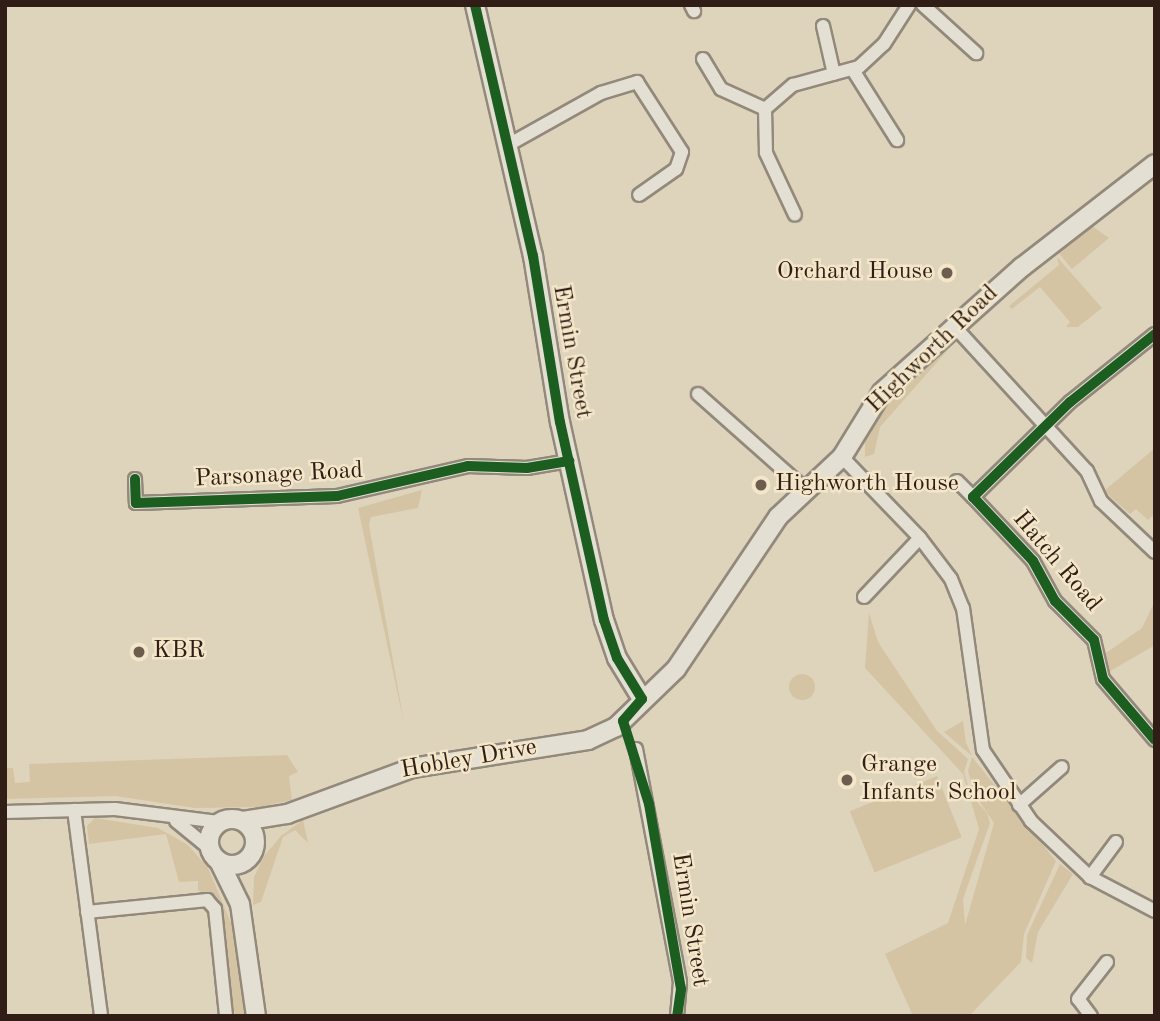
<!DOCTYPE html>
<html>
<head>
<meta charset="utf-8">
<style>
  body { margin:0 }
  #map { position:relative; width:1160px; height:1021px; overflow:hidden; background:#ded3bb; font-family:"Old Standard TT",serif }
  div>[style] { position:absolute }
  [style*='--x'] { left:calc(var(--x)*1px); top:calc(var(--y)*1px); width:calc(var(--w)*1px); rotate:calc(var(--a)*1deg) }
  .green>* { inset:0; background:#d5c4a4; transform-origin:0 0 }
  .round { border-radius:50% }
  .roads { filter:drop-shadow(2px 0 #92897b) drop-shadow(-2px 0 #92897b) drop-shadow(0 2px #92897b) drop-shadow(0 -2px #92897b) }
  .minor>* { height:12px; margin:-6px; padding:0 6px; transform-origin:6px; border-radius:6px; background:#e4dfd3 }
  .secondary>* { height:18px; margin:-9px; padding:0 9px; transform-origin:9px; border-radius:9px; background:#e4dfd3 }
  .secondary>.ring { margin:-9px; padding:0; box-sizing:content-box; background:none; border:18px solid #e4dfd3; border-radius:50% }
  .cycleway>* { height:10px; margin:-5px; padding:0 5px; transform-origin:5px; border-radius:5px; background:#1b5e20 }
  .dots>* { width:19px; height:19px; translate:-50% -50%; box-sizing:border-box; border:4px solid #f3e6c9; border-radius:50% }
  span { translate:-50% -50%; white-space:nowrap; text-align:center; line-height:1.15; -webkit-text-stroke:5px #f3e6c9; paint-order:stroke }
  .poi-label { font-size:24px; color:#301d15 }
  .right { translate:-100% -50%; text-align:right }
  .left { translate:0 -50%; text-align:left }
  .street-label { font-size:24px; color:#301d15 }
  .frame { position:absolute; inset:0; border:7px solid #301d15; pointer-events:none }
</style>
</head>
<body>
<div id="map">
  <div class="green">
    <i style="clip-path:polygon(1092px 226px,1109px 238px,1072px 269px,1058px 252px)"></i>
    <i style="clip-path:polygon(1057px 257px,1102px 308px,1078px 327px,1066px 327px,1070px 322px,1040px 287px,1012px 309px,1009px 306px,1059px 265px)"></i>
    <i style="clip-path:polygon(953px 344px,880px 427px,874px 454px,865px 457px,865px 436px,883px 401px)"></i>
    <i style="clip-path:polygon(1155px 448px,1155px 513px,1148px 520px,1136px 509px,1130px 514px,1104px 491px)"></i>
    <i style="clip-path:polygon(422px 490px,418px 508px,371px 517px,369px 525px,404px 723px,358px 508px)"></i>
    <i style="clip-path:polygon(1155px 570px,1155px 645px,1107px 673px,1103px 655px,1142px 628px,1154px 603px)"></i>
    <i style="clip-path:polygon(869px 613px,878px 642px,937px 731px,968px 759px,964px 772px,971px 795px,987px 813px,990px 823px,963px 899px,965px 925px,994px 823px,974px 793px,968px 771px,972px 757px,1056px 861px,1024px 934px,1021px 962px,969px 1016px,913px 1016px,885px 954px,948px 923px,979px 829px,963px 774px,865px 668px)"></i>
    <i class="round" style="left:789px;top:674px;width:26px;height:26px"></i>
    <i style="clip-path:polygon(963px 721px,966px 743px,972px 756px,944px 732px)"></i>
    <i style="clip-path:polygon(287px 755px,298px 772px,289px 776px,292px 800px,260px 807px,195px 808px,115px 796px,5px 799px,5px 768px,13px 768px,15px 783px,30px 782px,29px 764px)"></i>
    <i style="left:937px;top:776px;width:66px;height:94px;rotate:68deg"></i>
    <i style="clip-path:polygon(95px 818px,158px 828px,188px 845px,208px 868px,234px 930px,246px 1016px,235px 1016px,216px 900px,198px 890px,198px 881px,179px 882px,166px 834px,89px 844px,87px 826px)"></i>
    <i style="clip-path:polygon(303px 820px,308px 843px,295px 830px,283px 837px,261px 902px,253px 905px,254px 877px,264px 856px,281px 836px)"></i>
    <i style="clip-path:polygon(1060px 864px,1073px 874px,1038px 932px,1032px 963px,1026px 958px,1027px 935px)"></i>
  </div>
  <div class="roads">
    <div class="minor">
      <i style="--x:691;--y:5;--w:7;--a:63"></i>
      <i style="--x:923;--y:5;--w:72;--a:42.2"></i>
      <i style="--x:823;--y:26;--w:49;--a:77.1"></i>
      <i style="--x:703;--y:59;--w:35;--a:59"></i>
      <i style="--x:721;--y:89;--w:48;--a:24.4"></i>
      <i style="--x:765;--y:109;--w:37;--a:-41"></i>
      <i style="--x:793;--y:85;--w:68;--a:-15.3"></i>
      <i style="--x:859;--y:67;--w:34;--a:-43"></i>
      <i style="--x:884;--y:44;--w:46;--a:-57.3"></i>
      <i style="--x:853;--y:70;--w:83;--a:57.8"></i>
      <i style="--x:765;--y:109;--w:44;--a:88.7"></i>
      <i style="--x:766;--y:153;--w:68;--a:64.9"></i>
      <i style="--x:508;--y:145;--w:107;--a:-29.2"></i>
      <i style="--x:601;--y:93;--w:38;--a:-17"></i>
      <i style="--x:637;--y:82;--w:83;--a:57.3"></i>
      <i style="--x:682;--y:152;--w:18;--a:109"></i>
      <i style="--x:676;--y:169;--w:45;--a:144.9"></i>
      <i style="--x:954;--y:326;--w:197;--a:47.5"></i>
      <i style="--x:1087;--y:471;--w:33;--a:65"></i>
      <i style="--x:1101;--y:501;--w:74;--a:43.4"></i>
      <i style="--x:1155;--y:334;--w:109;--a:141.3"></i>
      <i style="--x:1070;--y:402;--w:136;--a:135.6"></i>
      <i style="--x:973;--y:497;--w:88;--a:46.8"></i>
      <i style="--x:1033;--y:561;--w:46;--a:61.2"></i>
      <i style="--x:1055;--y:601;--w:55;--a:45"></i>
      <i style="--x:1094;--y:640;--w:40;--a:77"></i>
      <i style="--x:1103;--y:679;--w:80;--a:49.6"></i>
      <i style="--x:698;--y:394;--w:142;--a:41.6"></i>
      <i style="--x:842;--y:457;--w:112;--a:46.1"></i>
      <i style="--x:135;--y:479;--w:24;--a:88"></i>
      <i style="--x:136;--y:503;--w:201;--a:-2"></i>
      <i style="--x:337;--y:496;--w:134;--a:-12.9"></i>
      <i style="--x:468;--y:466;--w:59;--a:1.9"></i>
      <i style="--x:527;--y:468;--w:43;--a:-9.5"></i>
      <i style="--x:957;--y:481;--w:23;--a:45"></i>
      <i style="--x:864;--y:597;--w:81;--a:-46.5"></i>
      <i style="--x:920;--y:538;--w:51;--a:52.9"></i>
      <i style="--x:951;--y:579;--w:31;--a:68"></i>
      <i style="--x:963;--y:608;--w:143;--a:82"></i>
      <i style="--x:983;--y:750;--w:86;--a:55.9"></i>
      <i style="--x:1031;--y:821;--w:81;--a:43.5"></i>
      <i style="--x:636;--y:749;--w:237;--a:79.3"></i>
      <i style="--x:680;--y:982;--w:34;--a:95"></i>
      <i style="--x:1019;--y:805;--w:57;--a:-41.5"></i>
      <i style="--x:74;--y:810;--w:208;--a:82.5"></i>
      <i style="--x:5;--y:812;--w:110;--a:-1.6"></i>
      <i style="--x:115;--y:809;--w:106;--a:7.1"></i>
      <i style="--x:176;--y:821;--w:44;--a:39.5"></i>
      <i style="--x:1116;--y:842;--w:44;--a:126.6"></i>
      <i style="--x:1090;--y:877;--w:73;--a:27.6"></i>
      <i style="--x:87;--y:912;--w:121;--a:-5.7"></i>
      <i style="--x:207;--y:900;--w:12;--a:48"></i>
      <i style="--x:215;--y:909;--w:108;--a:84.1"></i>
      <i style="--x:1091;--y:1016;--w:21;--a:-127"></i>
      <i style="--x:1078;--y:999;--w:47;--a:-51.9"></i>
    </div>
    <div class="secondary">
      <i style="--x:475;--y:5;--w:258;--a:77"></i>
      <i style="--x:533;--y:256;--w:168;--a:80.8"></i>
      <i style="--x:560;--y:422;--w:203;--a:77.5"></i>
      <i style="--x:604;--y:620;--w:40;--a:71.1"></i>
      <i style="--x:617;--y:658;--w:48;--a:58.6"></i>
      <i class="ring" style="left:209px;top:819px;width:28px;height:28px"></i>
      <i style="--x:243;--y:821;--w:45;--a:-9"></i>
      <i style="--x:287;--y:814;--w:133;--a:-20.2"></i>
      <i style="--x:412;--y:768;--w:178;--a:-9"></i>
      <i style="--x:588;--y:740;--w:31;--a:-25"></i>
      <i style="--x:616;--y:727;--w:83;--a:-44"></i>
      <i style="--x:676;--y:669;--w:183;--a:-56.1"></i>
      <i style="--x:778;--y:517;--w:88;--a:-43.2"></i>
      <i style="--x:842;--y:457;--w:76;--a:-58.4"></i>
      <i style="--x:882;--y:392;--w:188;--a:-41.8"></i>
      <i style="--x:1022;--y:267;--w:168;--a:-37.8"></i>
      <i style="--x:219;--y:861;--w:48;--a:64"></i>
      <i style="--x:240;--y:904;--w:113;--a:81.9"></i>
    </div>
  </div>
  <div class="cycleway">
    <i style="--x:475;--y:5;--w:258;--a:77"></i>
    <i style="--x:533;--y:256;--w:168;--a:80.8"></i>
    <i style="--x:560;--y:422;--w:203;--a:77.5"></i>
    <i style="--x:604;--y:620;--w:40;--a:71.1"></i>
    <i style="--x:617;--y:658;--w:48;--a:58.6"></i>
    <i style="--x:642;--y:699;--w:29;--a:131"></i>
    <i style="--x:623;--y:721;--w:87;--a:72.6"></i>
    <i style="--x:649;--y:804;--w:188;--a:80.2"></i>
    <i style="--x:681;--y:989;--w:27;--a:98"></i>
    <i style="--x:1155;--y:334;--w:109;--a:141.3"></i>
    <i style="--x:1070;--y:402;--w:136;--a:135.6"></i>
    <i style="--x:973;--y:497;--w:88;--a:46.8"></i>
    <i style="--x:1033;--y:561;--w:46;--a:61.2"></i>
    <i style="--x:1055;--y:601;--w:55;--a:45"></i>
    <i style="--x:1094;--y:640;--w:40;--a:77"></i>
    <i style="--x:1103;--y:679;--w:80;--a:49.6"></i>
    <i style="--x:135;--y:479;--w:24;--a:88"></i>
    <i style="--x:136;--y:503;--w:201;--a:-2"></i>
    <i style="--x:337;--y:496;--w:134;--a:-12.9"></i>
    <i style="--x:468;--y:466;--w:59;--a:1.9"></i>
    <i style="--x:527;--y:468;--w:43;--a:-9.5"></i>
  </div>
  <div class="dots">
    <i style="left:947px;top:273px;background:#6d5d4f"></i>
    <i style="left:761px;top:485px;background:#6d5d4f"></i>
    <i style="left:139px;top:652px;background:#6d5d4f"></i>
    <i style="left:847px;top:780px;background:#6d5d4f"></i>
  </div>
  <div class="poi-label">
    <span class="right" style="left:933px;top:273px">Orchard House</span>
    <span class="left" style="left:775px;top:485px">Highworth House</span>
    <span class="left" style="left:153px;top:652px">KBR</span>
    <span class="left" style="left:861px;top:780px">Grange<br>Infants' School</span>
  </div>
  <div class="street-label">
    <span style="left:933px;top:350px;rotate:-44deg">Highworth Road</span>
    <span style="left:571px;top:352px;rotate:80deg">Ermin Street</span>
    <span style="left:279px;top:476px;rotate:-3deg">Parsonage Road</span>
    <span style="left:1056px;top:562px;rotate:50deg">Hatch Road</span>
    <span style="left:469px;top:760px;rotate:-10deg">Hobley Drive</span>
    <span style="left:689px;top:920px;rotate:81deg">Ermin Street</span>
  </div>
  <div class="frame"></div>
</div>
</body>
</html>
